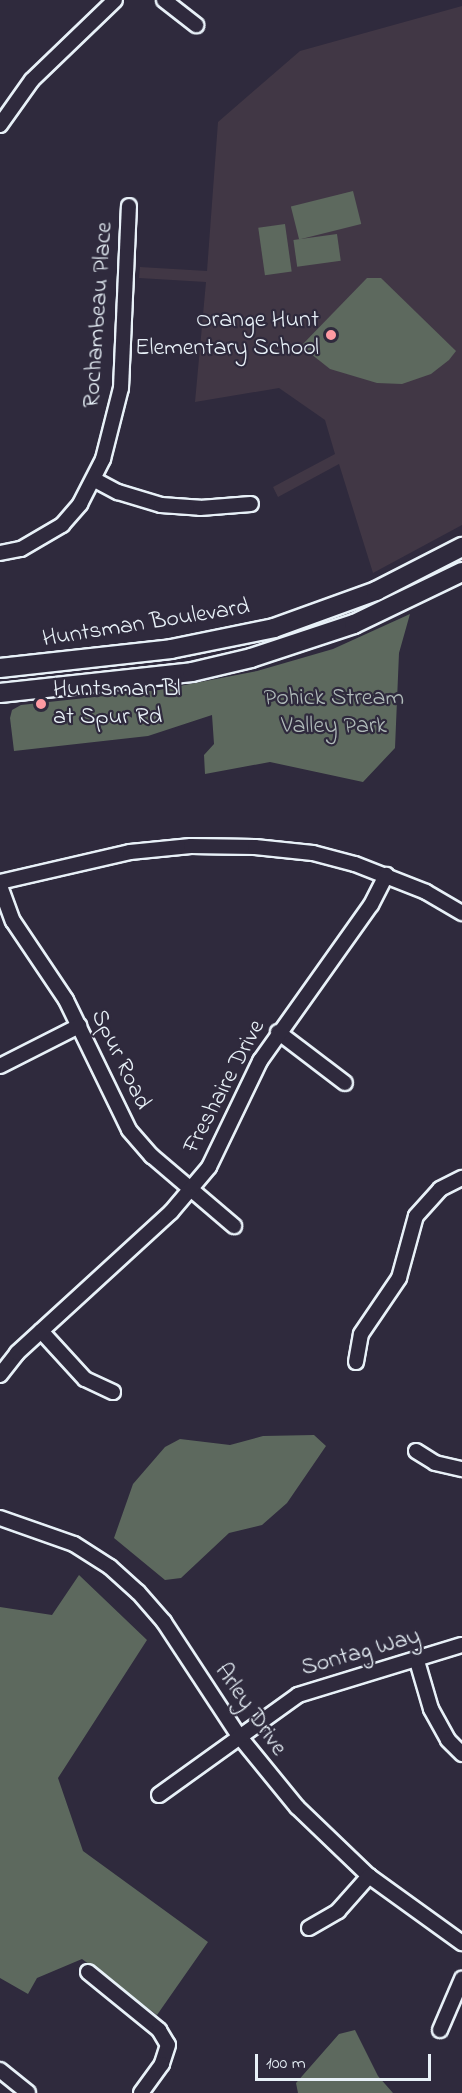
<!DOCTYPE html>
<html>
<head>
<meta charset="utf-8">
<style>
  body { margin:0 }
  #map { position:relative; width:462px; height:2093px; overflow:hidden; background:#2f2a3d; font-family:"Indie Flower",sans-serif }
  div>[style] { position:absolute }
  [style*='--x'] { left:calc(var(--x)*1px); top:calc(var(--y)*1px); width:calc(var(--w)*1px); rotate:calc(var(--a)*1deg) }
  .built>* { inset:0; background:#413745 }
  .green>* { inset:0; background:#5d695e; transform-origin:0 0 }
  .roads { filter:drop-shadow(2px 0 #e8f1f8) drop-shadow(-2px 0 #e8f1f8) drop-shadow(0 2px #e8f1f8) drop-shadow(0 -2px #e8f1f8) }
  .minor>* { height:14px; margin:-7px; padding:0 7px; transform-origin:7px; border-radius:7px; background:#2f2a3d }
  .tertiary>* { height:18px; margin:-9px; padding:0 9px; transform-origin:9px; border-radius:9px; background:#2f2a3d }
  .dots>* { width:16px; height:16px; translate:-50% -50%; box-sizing:border-box; border:3px solid #2f2a3d; border-radius:50% }
  span { translate:-50% -50%; white-space:nowrap; text-align:center; line-height:1.15; -webkit-text-stroke:4.5px #2f2a3d; paint-order:stroke }
  .street-label { font-size:24px; color:#e8f1f8 }
  .poi-label { font-size:24px; color:#e8f1f8 }
  .right { translate:-100% -50%; text-align:right }
  .left { translate:0 -50%; text-align:left }
  .park-label { font-size:24px; color:#b0bbba }
  .scale { position:absolute; left:255px; top:2054px; width:176px; height:27px; box-sizing:border-box; border:3px solid #e8f1f8; border-top:0; padding-left:8px; font-size:18px; line-height:21px; white-space:nowrap; color:#e8f1f8; -webkit-text-stroke:4px #2f2a3d; paint-order:stroke }
</style>
</head>
<body>
<div id="map">
  <div class="built">
    <i style="clip-path:polygon(462px 6px,462px 525px,373px 573px,339px 464px,278px 497px,273px 487px,335px 454px,325px 420px,279px 388px,195px 402px,206px 282px,139px 278px,140px 267px,207px 271px,218px 122px,300px 51px)"></i>
  </div>
  <div class="green">
    <i style="left:353px;top:191px;width:34px;height:64px;rotate:76deg"></i>
    <i style="left:285px;top:224px;width:48px;height:27px;rotate:82deg"></i>
    <i style="left:337px;top:234px;width:27px;height:44px;rotate:82deg"></i>
    <i style="clip-path:polygon(367px 278px,381px 278px,456px 351px,449px 360px,431px 374px,402px 384px,377px 383px,330px 369px,301px 346px)"></i>
    <i style="clip-path:polygon(410px 614px,399px 653px,395px 748px,363px 782px,270px 762px,205px 774px,204px 755px,214px 744px,212px 715px,148px 736px,14px 751px,10px 718px,12px 710px,21px 705px,159px 690px,257px 671px,333px 649px)"></i>
    <i style="clip-path:polygon(314px 1435px,326px 1446px,287px 1503px,262px 1525px,229px 1533px,181px 1578px,165px 1580px,114px 1538px,133px 1484px,165px 1447px,180px 1439px,230px 1445px,263px 1436px)"></i>
    <i style="clip-path:polygon(79px 1575px,147px 1640px,58px 1778px,83px 1851px,208px 1942px,157px 2015px,82px 1959px,37px 1978px,28px 1994px,0 1978px,0 1607px,52px 1615px)"></i>
    <i style="clip-path:polygon(355px 2030px,378px 2076px,393px 2093px,298px 2093px,296px 2083px,339px 2034px)"></i>
  </div>
  <div class="roads">
    <div class="minor">
      <i style="--x:164;--y:0;--w:41;--a:38"></i>
      <i style="--x:0;--y:125;--w:55;--a:-54.6"></i>
      <i style="--x:32;--y:80;--w:115;--a:-43.9"></i>
      <i style="--x:95;--y:480;--w:26;--a:28"></i>
      <i style="--x:118;--y:492;--w:45;--a:16.8"></i>
      <i style="--x:161;--y:505;--w:39;--a:4"></i>
      <i style="--x:200;--y:508;--w:51;--a:-4.5"></i>
      <i style="--x:0;--y:553;--w:21;--a:-11"></i>
      <i style="--x:21;--y:549;--w:48;--a:-30.3"></i>
      <i style="--x:62;--y:525;--w:28;--a:-49"></i>
      <i style="--x:80;--y:504;--w:51;--a:-62.9"></i>
      <i style="--x:103;--y:459;--w:73;--a:-75.8"></i>
      <i style="--x:121;--y:388;--w:182;--a:-87.5"></i>
      <i style="--x:0;--y:882;--w:133;--a:-13"></i>
      <i style="--x:130;--y:852;--w:61;--a:-5.6"></i>
      <i style="--x:191;--y:846;--w:64;--a:0.9"></i>
      <i style="--x:255;--y:847;--w:58;--a:5.9"></i>
      <i style="--x:313;--y:853;--w:43;--a:14.7"></i>
      <i style="--x:355;--y:864;--w:76;--a:21.5"></i>
      <i style="--x:426;--y:892;--w:42;--a:30.3"></i>
      <i style="--x:0;--y:886;--w:37;--a:70"></i>
      <i style="--x:13;--y:921;--w:95;--a:56.1"></i>
      <i style="--x:66;--y:1000;--w:144;--a:64.1"></i>
      <i style="--x:129;--y:1130;--w:35;--a:49"></i>
      <i style="--x:152;--y:1156;--w:108;--a:40.5"></i>
      <i style="--x:278;--y:1032;--w:84;--a:37.3"></i>
      <i style="--x:0;--y:1066;--w:89;--a:-26.9"></i>
      <i style="--x:41;--y:1331;--w:65;--a:47.5"></i>
      <i style="--x:85;--y:1379;--w:31;--a:25"></i>
      <i style="--x:356;--y:1362;--w:28;--a:-80"></i>
      <i style="--x:361;--y:1334;--w:68;--a:-55.8"></i>
      <i style="--x:399;--y:1278;--w:64;--a:-74.7"></i>
      <i style="--x:416;--y:1216;--w:36;--a:-48"></i>
      <i style="--x:440;--y:1189;--w:25;--a:-27"></i>
      <i style="--x:0;--y:1375;--w:28;--a:-52"></i>
      <i style="--x:17;--y:1353;--w:209;--a:-42.5"></i>
      <i style="--x:171;--y:1212;--w:59;--a:-49.8"></i>
      <i style="--x:209;--y:1167;--w:118;--a:-64.3"></i>
      <i style="--x:260;--y:1061;--w:191;--a:-54.6"></i>
      <i style="--x:371;--y:905;--w:34;--a:-63"></i>
      <i style="--x:416;--y:1451;--w:22;--a:32"></i>
      <i style="--x:435;--y:1463;--w:28;--a:13"></i>
      <i style="--x:0;--y:1518;--w:78;--a:19.4"></i>
      <i style="--x:74;--y:1544;--w:43;--a:32.6"></i>
      <i style="--x:110;--y:1567;--w:38;--a:42"></i>
      <i style="--x:138;--y:1592;--w:40;--a:49"></i>
      <i style="--x:164;--y:1622;--w:136;--a:56.7"></i>
      <i style="--x:239;--y:1736;--w:92;--a:50.8"></i>
      <i style="--x:297;--y:1807;--w:100;--a:43.8"></i>
      <i style="--x:369;--y:1876;--w:115;--a:35.8"></i>
      <i style="--x:417;--y:1661;--w:50;--a:73.7"></i>
      <i style="--x:431;--y:1709;--w:35;--a:61"></i>
      <i style="--x:448;--y:1740;--w:20;--a:45"></i>
      <i style="--x:159;--y:1795;--w:171;--a:-35.7"></i>
      <i style="--x:298;--y:1695;--w:171;--a:-17"></i>
      <i style="--x:309;--y:1928;--w:34;--a:-30"></i>
      <i style="--x:338;--y:1911;--w:47;--a:-48.5"></i>
      <i style="--x:88;--y:1972;--w:92;--a:39.2"></i>
      <i style="--x:159;--y:2030;--w:17;--a:59"></i>
      <i style="--x:168;--y:2045;--w:20;--a:108"></i>
      <i style="--x:162;--y:2064;--w:36;--a:126"></i>
      <i style="--x:440;--y:2030;--w:56;--a:-66.7"></i>
      <i style="--x:0;--y:2070;--w:36;--a:39"></i>
    </div>
    <div class="tertiary">
      <i style="--x:0;--y:668;--w:172;--a:-6.3"></i>
      <i style="--x:171;--y:649;--w:105;--a:-11.5"></i>
      <i style="--x:274;--y:628;--w:109;--a:-19.9"></i>
      <i style="--x:376;--y:591;--w:97;--a:-27.1"></i>
      <i style="--x:0;--y:693;--w:193;--a:-6.2"></i>
      <i style="--x:192;--y:672;--w:61;--a:-13.3"></i>
      <i style="--x:251;--y:658;--w:108;--a:-18.3"></i>
      <i style="--x:354;--y:624;--w:120;--a:-25.7"></i>
    </div>
  </div>
  <div class="dots">
    <i style="left:331px;top:335px;background:#ff9aa2"></i>
    <i style="left:41px;top:704px;background:#ff9aa2"></i>
  </div>
  <div class="street-label">
    <span style="left:99px;top:315px;rotate:-86deg">Rochambeau Place</span>
    <span style="left:146px;top:624px;rotate:-9deg">Huntsman Boulevard</span>
    <span style="left:120px;top:1060px;rotate:64deg">Spur Road</span>
    <span style="left:225px;top:1087px;rotate:-62deg">Freshaire Drive</span>
    <span style="left:361px;top:1653px;rotate:-16deg">Sontag Way</span>
    <span style="left:250px;top:1710px;rotate:55deg">Arley Drive</span>
  </div>
  <div class="poi-label">
    <span class="right" style="left:319px;top:335px">Orange Hunt<br>Elementary School</span>
    <span class="left" style="left:53px;top:704px">Huntsman Bl<br>at Spur Rd</span>
  </div>
  <div class="park-label">
    <span style="left:334px;top:713px">Pohick Stream<br>Valley Park</span>
  </div>
  <div class="scale">100 m</div>
</div>
</body>
</html>
